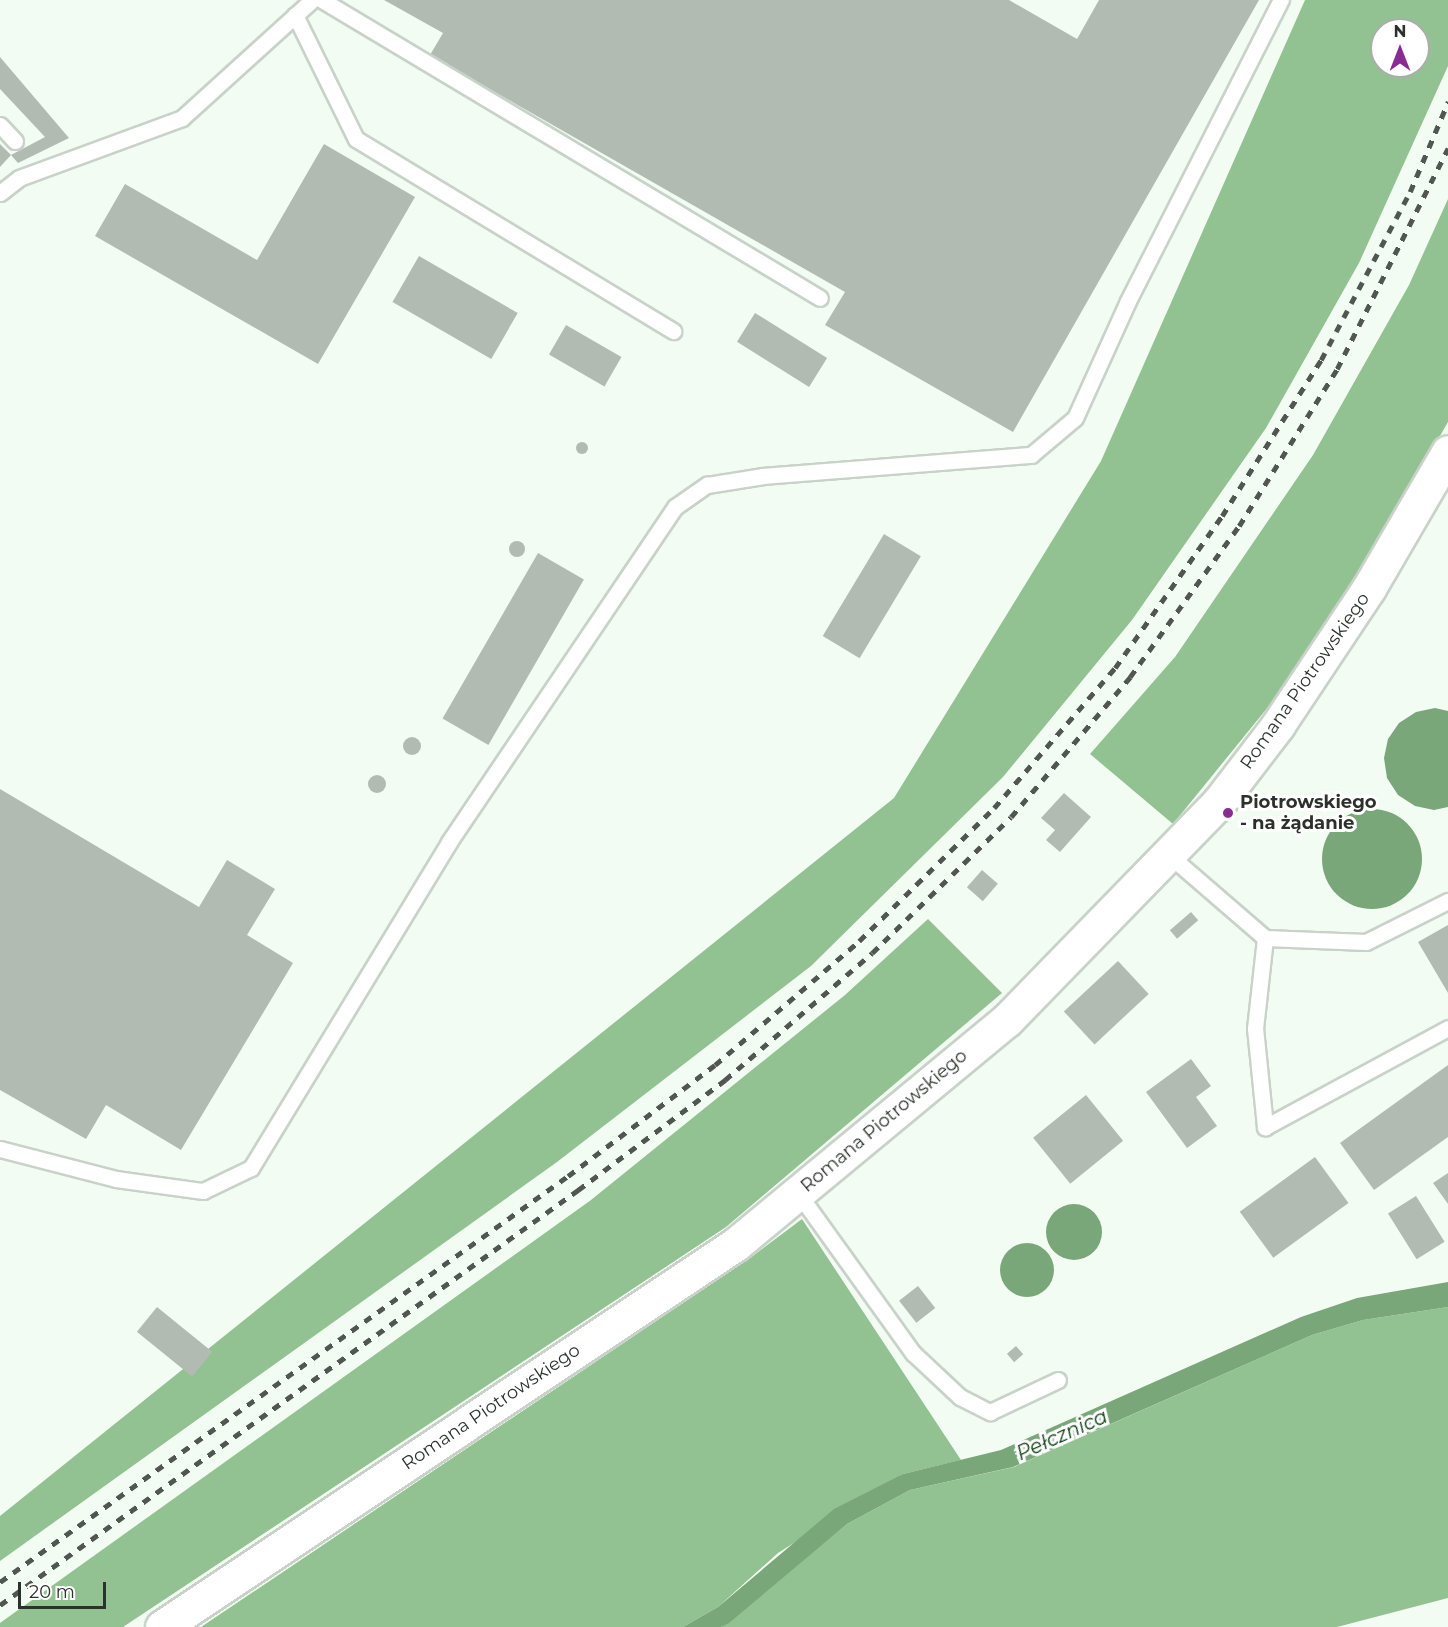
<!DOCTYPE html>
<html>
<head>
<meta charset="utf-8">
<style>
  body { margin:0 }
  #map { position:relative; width:1448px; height:1627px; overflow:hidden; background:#f3fcf2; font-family:Montserrat,sans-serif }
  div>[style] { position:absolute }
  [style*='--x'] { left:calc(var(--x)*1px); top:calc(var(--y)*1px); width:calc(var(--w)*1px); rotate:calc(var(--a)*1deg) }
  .forest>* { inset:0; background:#93c292 }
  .water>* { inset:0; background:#79a779 }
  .round { border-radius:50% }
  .building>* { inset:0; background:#b2bbb2; transform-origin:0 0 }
  .roads { filter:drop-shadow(2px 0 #c9d2c9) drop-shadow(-2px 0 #c9d2c9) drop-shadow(0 2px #c9d2c9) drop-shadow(0 -2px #c9d2c9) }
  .lane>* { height:15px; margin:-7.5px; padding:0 7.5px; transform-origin:7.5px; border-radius:7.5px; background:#fff }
  .secondary>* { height:33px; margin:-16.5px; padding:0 16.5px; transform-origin:16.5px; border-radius:16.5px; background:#fff }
  .rail>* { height:4.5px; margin-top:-2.25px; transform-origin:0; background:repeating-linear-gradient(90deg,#515651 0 8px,transparent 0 16px) }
  .dots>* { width:16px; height:16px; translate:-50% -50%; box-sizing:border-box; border:3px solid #fff; border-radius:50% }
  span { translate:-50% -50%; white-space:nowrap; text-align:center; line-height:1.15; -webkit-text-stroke:6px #fff; paint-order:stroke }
  .street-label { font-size:18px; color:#2d312d }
  .poi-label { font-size:18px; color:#2d312d; font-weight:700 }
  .left { translate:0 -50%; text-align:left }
  .water-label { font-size:20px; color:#0f4114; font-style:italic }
  .north { position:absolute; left:1370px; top:18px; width:60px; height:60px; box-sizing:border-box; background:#fff; border:2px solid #abadab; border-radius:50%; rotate:0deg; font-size:16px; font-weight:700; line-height:24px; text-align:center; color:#2d312d }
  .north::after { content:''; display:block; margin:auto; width:21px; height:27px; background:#8a2a93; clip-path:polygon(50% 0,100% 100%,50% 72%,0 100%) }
  .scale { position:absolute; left:18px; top:1582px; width:88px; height:27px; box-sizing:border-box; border:3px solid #2d312d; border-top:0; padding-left:8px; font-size:18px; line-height:21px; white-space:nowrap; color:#2d312d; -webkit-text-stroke:4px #fff; paint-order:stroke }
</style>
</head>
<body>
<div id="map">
  <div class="forest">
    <i style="clip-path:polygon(evenodd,1305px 0,1448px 0,1448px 66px,1359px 263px,1266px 428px,1132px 620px,1003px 777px,811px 966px,557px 1162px,0 1561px,0 1516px,894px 798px,1101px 461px,1305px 0,1382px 30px,1418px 30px,1418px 66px,1382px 66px,1382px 30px)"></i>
    <i style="clip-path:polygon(1448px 199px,1448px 422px,1357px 579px,1268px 707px,1173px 824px,1090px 754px,1175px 657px,1313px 455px,1409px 285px)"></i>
    <i style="clip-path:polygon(928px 919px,1002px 993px,726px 1227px,123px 1627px,0 1627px,0 1623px,591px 1200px,845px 995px)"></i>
    <i style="clip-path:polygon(802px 1219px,961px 1460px,903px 1474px,778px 1553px,718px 1607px,683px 1627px,201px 1627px,750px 1258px)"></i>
    <i style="clip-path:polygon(1448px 1307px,1448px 1598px,1337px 1627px,721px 1627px,847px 1524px,910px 1490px,1014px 1467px,1312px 1335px,1363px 1320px)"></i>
  </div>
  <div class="water">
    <i style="clip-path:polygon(1435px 708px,1448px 711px,1448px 807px,1434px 810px,1415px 806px,1398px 795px,1387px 778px,1384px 758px,1388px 739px,1399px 723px,1416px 712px)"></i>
    <i class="round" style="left:1322px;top:809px;width:100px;height:100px"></i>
    <i class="round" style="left:1046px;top:1204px;width:56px;height:56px"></i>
    <i class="round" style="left:1000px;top:1243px;width:54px;height:54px"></i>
    <i style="clip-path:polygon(1448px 1282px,1448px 1307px,1363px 1320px,1312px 1335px,1013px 1467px,910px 1490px,847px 1524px,729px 1623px,721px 1627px,683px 1627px,718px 1607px,834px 1509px,903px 1474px,1001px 1450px,1301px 1317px,1357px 1298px)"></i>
  </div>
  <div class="building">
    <i style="clip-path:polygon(384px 0,1009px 0,1077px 39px,1099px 0,1259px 0,1013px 432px,825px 325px,845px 292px,430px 55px,443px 33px)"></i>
    <i style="clip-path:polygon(0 57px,69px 138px,18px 163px,11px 155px,45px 137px,0 89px)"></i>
    <i style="clip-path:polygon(0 144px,11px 155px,0 167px)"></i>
    <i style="clip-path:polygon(324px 144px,415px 197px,318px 364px,95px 236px,125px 184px,257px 260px)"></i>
    <i style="left:419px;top:256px;width:114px;height:53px;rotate:30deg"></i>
    <i style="left:755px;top:313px;width:85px;height:34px;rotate:32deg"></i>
    <i style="left:566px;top:325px;width:64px;height:34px;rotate:30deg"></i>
    <i class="round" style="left:576px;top:442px;width:12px;height:12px"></i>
    <i style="left:884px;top:534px;width:43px;height:119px;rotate:31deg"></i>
    <i class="round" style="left:509px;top:541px;width:16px;height:16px"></i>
    <i style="left:538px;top:553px;width:53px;height:191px;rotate:30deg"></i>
    <i class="round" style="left:403px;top:737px;width:18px;height:18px"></i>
    <i class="round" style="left:368px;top:775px;width:18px;height:18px"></i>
    <i style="clip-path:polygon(0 789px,199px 907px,227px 860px,275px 889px,247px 935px,293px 963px,181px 1150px,106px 1105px,86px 1139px,0 1090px)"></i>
    <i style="clip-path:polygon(1064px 793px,1091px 817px,1060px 852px,1046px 840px,1055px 830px,1041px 818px)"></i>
    <i style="left:982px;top:870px;width:21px;height:23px;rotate:41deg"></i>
    <i style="left:1191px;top:912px;width:11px;height:28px;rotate:49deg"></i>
    <i style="clip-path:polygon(1448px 925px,1448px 993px,1418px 942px)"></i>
    <i style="left:1118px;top:961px;width:45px;height:74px;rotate:47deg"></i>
    <i style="clip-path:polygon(1191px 1059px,1211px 1086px,1196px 1097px,1217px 1126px,1187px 1148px,1146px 1092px)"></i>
    <i style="clip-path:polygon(1448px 1065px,1448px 1137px,1374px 1190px,1340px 1143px)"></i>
    <i style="left:1086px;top:1095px;width:59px;height:68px;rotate:51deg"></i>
    <i style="left:1315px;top:1157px;width:57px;height:93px;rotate:54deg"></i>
    <i style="clip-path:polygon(1448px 1173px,1448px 1204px,1433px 1183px)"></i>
    <i style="left:1416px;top:1196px;width:54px;height:33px;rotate:58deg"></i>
    <i style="left:918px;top:1286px;width:28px;height:24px;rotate:52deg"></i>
    <i style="left:157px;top:1307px;width:71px;height:32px;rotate:39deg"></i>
    <i style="left:1016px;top:1346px;width:11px;height:12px;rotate:49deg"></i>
  </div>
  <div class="roads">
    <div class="lane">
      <i style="--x:322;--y:0;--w:580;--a:30.9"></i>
      <i style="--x:295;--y:15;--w:138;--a:63.8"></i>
      <i style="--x:356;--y:139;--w:371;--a:31.2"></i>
      <i style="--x:0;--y:125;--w:22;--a:47"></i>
      <i style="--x:0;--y:193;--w:24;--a:-38"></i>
      <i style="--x:19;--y:178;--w:174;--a:-20.2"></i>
      <i style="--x:182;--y:118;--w:176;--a:-42.2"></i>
      <i style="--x:1169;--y:855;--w:127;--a:40.8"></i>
      <i style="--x:1265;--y:938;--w:101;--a:2.3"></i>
      <i style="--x:1366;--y:942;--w:92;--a:-26.6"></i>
      <i style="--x:1265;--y:938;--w:91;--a:96.3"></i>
      <i style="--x:1255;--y:1028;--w:100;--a:84.2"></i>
      <i style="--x:1265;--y:1127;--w:208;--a:-28.4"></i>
      <i style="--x:0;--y:1149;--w:120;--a:14.5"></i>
      <i style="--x:116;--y:1179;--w:88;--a:7.9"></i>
      <i style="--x:203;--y:1191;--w:53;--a:-25.6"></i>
      <i style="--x:251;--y:1168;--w:381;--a:-58.7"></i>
      <i style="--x:449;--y:842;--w:404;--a:-56"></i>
      <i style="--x:675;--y:507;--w:39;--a:-35"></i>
      <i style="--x:707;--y:485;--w:57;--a:-9.1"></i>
      <i style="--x:763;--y:476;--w:269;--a:-4.5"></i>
      <i style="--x:1031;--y:455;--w:57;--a:-40.1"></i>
      <i style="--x:1075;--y:418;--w:128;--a:-65.6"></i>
      <i style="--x:1128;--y:301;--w:338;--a:-63.1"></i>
      <i style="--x:798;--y:1193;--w:197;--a:54.3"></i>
      <i style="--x:913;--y:1353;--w:64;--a:43.1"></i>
      <i style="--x:960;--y:1397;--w:34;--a:27"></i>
      <i style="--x:990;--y:1412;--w:75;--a:-25.2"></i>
    </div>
    <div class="secondary">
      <i style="--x:162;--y:1627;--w:690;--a:-33.71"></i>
      <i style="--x:736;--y:1244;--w:352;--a:-39.6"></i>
      <i style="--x:1007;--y:1020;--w:304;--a:-45.8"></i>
      <i style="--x:1219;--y:802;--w:97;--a:-52.5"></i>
      <i style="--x:1278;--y:725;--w:164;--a:-56.4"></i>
      <i style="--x:1369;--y:588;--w:157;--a:-59.8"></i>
    </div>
  </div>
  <div class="rail">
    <i style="--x:0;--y:1582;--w:698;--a:-35.56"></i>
    <i style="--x:568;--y:1176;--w:184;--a:-37.1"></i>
    <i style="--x:715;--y:1065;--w:190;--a:-40.7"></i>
    <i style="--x:859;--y:941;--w:190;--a:-44.6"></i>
    <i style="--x:994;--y:808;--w:185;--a:-49.2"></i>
    <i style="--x:1115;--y:668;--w:186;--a:-54.9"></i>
    <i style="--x:1222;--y:516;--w:185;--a:-57.6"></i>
    <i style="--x:1321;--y:360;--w:190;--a:-62.1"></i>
    <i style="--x:1410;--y:192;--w:98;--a:-67.1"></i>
    <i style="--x:0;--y:1605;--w:712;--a:-35.68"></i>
    <i style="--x:578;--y:1190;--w:184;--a:-36.8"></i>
    <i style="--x:725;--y:1080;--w:194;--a:-40.8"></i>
    <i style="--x:872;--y:953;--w:194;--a:-44.4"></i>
    <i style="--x:1011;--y:817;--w:184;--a:-49.6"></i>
    <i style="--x:1130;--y:677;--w:186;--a:-54.2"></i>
    <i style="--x:1239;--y:526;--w:185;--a:-58"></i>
    <i style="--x:1337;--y:369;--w:247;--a:-63.3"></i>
  </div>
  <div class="dots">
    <i style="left:1228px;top:813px;background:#8a2a93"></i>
  </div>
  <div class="street-label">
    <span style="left:1305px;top:681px;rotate:-55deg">Romana Piotrowskiego</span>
    <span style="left:884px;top:1121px;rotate:-40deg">Romana Piotrowskiego</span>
    <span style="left:491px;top:1407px;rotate:-34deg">Romana Piotrowskiego</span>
  </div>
  <div class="poi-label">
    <span class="left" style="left:1240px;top:813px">Piotrowskiego<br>- na żądanie</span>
  </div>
  <div class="water-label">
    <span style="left:1062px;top:1435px;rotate:-24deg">Pełcznica</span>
  </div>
  <div class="north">N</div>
  <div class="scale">20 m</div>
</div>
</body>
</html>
